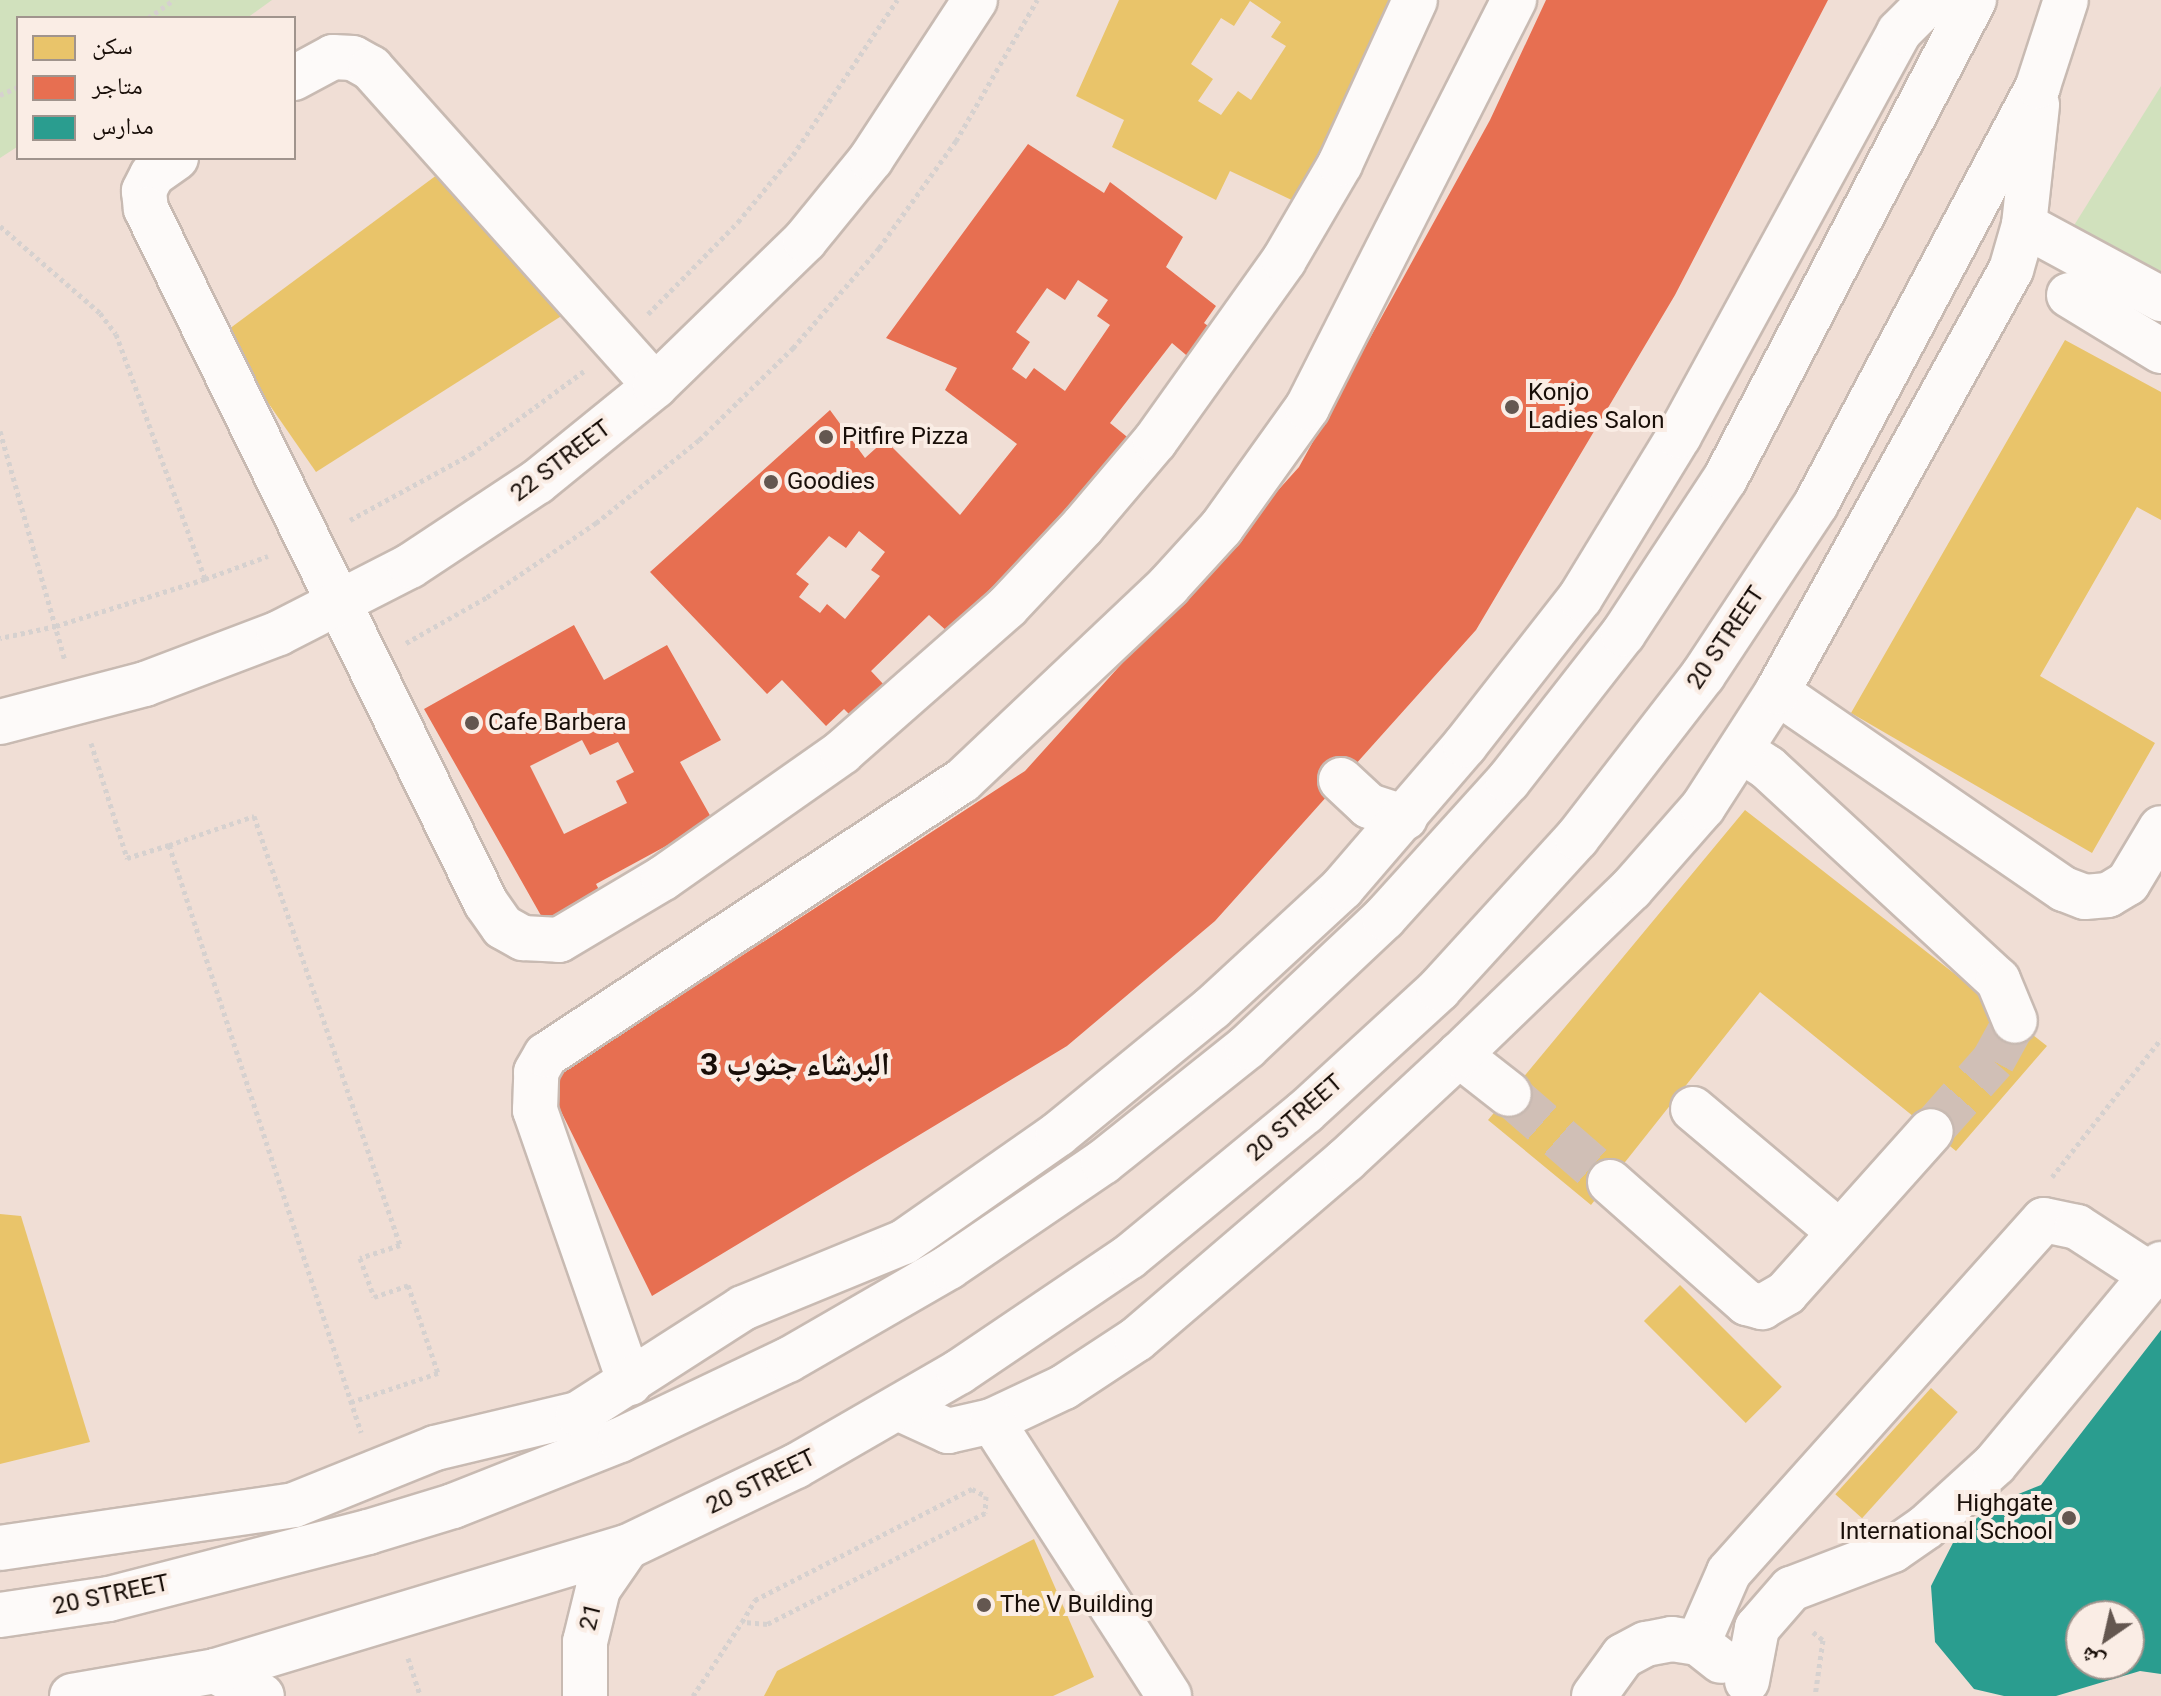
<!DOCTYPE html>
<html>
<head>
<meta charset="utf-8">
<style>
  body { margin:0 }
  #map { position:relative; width:2161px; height:1696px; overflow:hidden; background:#f0ded5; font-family:Roboto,"Noto Naskh Arabic",sans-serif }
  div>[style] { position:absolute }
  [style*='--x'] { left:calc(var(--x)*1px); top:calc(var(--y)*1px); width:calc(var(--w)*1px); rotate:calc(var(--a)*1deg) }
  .green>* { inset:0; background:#d1e1bd }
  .homes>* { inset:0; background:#e9c46a; transform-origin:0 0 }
  .shops>* { inset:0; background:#e76f51 }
  .schools>* { inset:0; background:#2a9d8f }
  .minor-tunnel>* { height:44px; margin-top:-22px; transform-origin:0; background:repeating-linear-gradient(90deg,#d0bfb6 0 44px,transparent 0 66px) }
  .path>* { height:5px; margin-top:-2.5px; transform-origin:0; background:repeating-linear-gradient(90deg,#d6d1cf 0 4px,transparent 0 8px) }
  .roads { filter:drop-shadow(2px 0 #c8bab2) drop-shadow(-2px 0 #c8bab2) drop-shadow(0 2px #c8bab2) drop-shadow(0 -2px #c8bab2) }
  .minor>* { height:44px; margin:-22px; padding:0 22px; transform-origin:22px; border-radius:22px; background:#fdfaf9 }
  .dots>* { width:22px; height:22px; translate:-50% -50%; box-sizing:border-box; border:4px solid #faede5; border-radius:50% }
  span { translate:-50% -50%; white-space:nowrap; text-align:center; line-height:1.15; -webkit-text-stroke:8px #faede5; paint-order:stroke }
  .poi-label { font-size:24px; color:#180e08 }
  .left { translate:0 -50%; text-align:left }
  .right { translate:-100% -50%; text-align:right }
  .street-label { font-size:24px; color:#180e08 }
  .district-label { font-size:32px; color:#180e08; font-weight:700 }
  .legend { position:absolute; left:16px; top:16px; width:280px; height:144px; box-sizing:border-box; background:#faede5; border:2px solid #a0948d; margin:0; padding:10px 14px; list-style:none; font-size:24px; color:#180e08 }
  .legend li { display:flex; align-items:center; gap:16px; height:40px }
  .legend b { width:40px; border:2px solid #a0948d }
  .north { position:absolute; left:2065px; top:1600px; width:80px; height:80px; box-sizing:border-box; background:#faede5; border:2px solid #a0948d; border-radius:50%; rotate:214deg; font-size:22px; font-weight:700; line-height:32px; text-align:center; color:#180e08 }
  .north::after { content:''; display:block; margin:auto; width:28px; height:36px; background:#645750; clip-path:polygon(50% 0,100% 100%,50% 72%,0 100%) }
</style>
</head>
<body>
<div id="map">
  <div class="green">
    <i style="clip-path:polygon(0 0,272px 0,247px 18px,18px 18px,17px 147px,0 158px)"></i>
    <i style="clip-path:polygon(2161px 86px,2161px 305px,2063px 243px)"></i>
  </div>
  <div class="homes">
    <i style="clip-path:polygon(evenodd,1119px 0,1408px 0,1300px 204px,1230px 171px,1216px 200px,1112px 147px,1124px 120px,1076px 96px,1119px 0,1250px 1px,1281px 22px,1271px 37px,1286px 46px,1251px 100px,1238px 91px,1221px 115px,1198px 101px,1213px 79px,1191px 64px,1221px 18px,1234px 26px,1250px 1px)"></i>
    <i style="clip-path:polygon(449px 166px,574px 308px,316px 472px,221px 335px)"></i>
    <i style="clip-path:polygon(2065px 340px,2161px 392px,2161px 520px,2137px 507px,2040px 676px,2155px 743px,2092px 853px,1851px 713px)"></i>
    <i style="clip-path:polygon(1745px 810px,2047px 1046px,1956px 1151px,1760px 992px,1591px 1205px,1488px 1120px)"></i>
    <i style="clip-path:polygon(0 1214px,21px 1216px,90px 1442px,0 1464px)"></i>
    <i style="left:1680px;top:1285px;width:144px;height:51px;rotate:45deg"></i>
    <i style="left:1931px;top:1388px;width:36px;height:143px;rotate:42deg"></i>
    <i style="clip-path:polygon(1034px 1539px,1094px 1677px,1053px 1696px,764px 1696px,777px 1671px)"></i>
  </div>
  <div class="shops">
    <i style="clip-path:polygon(1546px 0,1828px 0,1675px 295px,1476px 630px,1215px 921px,1067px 1046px,652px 1296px,547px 1083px,1025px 771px,1299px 467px,1490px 120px)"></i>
    <i style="clip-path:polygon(evenodd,1028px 144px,1104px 193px,1110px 182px,1183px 237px,1166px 267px,1216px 306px,1204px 323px,1215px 331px,1192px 360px,1172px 343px,1110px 423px,1142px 449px,958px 641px,929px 615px,871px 671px,886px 687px,853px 718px,844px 709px,826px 726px,782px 680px,767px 694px,650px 572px,830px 410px,865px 458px,885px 440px,960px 515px,1017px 444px,945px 390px,957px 368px,886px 338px,1028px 144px,1078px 280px,1108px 300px,1097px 316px,1110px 325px,1065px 391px,1034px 368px,1026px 379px,1012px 369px,1030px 342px,1016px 332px,1047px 288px,1065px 300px,1078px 280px,1028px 144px,859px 531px,885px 552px,871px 570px,880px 576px,845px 619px,827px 604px,820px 613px,799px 597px,809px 584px,796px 574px,829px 536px,846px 548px,859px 531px)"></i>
    <i style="clip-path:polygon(evenodd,574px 625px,604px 680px,667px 645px,721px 740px,680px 762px,712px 819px,687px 855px,679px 839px,596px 884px,607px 905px,552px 935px,424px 709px,574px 625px,582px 740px,590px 755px,618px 742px,634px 772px,616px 781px,627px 803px,564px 834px,530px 766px,582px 740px)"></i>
  </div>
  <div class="schools">
    <i style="clip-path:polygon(evenodd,2161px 1330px,2161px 1674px,2140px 1671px,2056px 1696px,2004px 1696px,1974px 1689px,1935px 1642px,1931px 1586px,1958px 1533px,1996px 1503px,2041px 1485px,2161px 1330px,2081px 1616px,2129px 1616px,2129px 1664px,2081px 1664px,2081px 1616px)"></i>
  </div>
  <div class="minor-tunnel">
    <i style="--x:1509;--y:1094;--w:134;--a:41.1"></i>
    <i style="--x:1931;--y:1131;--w:94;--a:-48.5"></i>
    <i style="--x:1993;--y:1061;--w:46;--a:-61.2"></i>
  </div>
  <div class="path">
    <i style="--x:148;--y:18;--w:32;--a:-35"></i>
    <i style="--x:0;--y:95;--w:20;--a:-24"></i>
    <i style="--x:0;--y:226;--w:133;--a:41"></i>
    <i style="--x:100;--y:313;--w:26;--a:53"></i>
    <i style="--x:116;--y:334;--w:261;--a:70"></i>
    <i style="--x:205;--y:579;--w:156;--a:162.5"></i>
    <i style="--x:56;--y:626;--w:57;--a:167.9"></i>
    <i style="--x:648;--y:314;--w:129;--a:-45.6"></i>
    <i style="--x:738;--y:222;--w:87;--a:-50.6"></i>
    <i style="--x:793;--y:155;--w:187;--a:-56.1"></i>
    <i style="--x:0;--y:431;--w:239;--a:74.2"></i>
    <i style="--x:350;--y:520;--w:138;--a:-28.6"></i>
    <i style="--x:471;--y:454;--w:140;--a:-36.3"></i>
    <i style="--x:205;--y:579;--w:67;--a:-20.1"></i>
    <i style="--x:406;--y:643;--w:93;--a:-29.6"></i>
    <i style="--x:487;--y:597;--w:132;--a:-34.2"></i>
    <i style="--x:596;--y:523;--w:132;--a:-38.9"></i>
    <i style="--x:699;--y:440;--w:132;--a:-44.4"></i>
    <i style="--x:793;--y:348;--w:132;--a:-49.3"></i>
    <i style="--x:879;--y:248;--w:132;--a:-54.3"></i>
    <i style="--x:956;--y:141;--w:163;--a:-60.1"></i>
    <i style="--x:91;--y:743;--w:121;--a:72.6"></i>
    <i style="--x:127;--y:858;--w:44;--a:-17.2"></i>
    <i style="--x:169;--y:845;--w:618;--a:71.89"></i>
    <i style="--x:169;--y:845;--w:90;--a:-18.8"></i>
    <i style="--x:254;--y:816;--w:453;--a:71.2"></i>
    <i style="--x:400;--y:1245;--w:42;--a:162"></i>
    <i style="--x:360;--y:1258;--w:41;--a:70.3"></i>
    <i style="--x:374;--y:1297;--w:36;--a:-19"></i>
    <i style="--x:408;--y:1285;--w:93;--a:71.2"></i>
    <i style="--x:438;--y:1373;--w:92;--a:161.6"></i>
    <i style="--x:2052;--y:1177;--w:176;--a:-51.7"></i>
    <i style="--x:972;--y:1489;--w:16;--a:27"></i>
    <i style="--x:986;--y:1496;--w:17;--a:93"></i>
    <i style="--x:985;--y:1513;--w:245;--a:153"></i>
    <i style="--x:767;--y:1624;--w:25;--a:-175"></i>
    <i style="--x:742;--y:1622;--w:26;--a:-59"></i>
    <i style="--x:755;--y:1600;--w:244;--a:-27.1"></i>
    <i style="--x:1813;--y:1632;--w:13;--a:39"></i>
    <i style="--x:1823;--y:1640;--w:57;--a:98.1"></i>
    <i style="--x:408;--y:1658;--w:40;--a:72"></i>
    <i style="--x:693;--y:1696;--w:89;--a:-56.5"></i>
  </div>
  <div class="roads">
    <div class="minor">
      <i style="--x:294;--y:78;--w:44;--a:-28.3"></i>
      <i style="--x:333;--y:57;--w:20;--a:3"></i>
      <i style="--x:353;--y:58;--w:21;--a:29"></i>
      <i style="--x:371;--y:68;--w:426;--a:48.2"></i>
      <i style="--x:176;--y:158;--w:29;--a:145"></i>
      <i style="--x:152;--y:175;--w:18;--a:117"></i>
      <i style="--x:144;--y:191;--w:18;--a:84"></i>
      <i style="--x:146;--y:209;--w:773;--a:63.9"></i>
      <i style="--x:486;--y:903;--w:29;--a:55"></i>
      <i style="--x:503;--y:927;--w:23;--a:29"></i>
      <i style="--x:523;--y:938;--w:36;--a:3"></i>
      <i style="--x:559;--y:940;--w:121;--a:-30.8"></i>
      <i style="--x:663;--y:878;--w:219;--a:-35.1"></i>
      <i style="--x:842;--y:752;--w:220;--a:-41.3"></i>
      <i style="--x:1007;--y:607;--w:111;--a:-46.8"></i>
      <i style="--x:1083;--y:526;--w:111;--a:-49.7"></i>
      <i style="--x:1155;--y:441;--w:222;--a:-54.5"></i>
      <i style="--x:1284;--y:260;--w:111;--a:-59.7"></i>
      <i style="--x:1340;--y:164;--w:180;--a:-65.4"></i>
      <i style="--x:2024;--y:225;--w:156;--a:28.4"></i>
      <i style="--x:2069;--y:295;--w:108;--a:31.3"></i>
      <i style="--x:1777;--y:692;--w:348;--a:34.5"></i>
      <i style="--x:2064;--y:889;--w:22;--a:21"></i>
      <i style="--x:2085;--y:897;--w:23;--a:-5"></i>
      <i style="--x:2108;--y:895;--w:23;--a:-31"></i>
      <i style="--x:2128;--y:883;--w:64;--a:-59"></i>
      <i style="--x:0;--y:722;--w:150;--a:-14.7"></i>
      <i style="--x:145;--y:684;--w:143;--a:-20.8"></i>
      <i style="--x:279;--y:633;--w:147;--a:-27.1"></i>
      <i style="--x:410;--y:566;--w:152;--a:-33.5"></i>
      <i style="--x:537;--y:482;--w:152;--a:-39.1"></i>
      <i style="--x:655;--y:386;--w:209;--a:-44.2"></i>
      <i style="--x:805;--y:240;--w:104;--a:-50.8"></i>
      <i style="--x:871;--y:159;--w:190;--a:-56.8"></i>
      <i style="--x:1742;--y:751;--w:31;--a:33"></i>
      <i style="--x:1768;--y:768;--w:313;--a:42.7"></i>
      <i style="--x:1998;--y:980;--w:44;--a:67.5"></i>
      <i style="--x:1341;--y:780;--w:38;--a:43"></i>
      <i style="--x:1369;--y:806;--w:38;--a:18"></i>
      <i style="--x:1459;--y:1055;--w:63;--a:38"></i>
      <i style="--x:1693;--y:1109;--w:192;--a:40.1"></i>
      <i style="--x:1610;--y:1182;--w:183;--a:41.5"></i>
      <i style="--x:1747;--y:1303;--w:16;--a:15"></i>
      <i style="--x:1762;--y:1307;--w:28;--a:-30"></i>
      <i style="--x:1786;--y:1293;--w:217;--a:-48.2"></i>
      <i style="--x:630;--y:1383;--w:289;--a:-109.2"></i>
      <i style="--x:535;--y:1110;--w:38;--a:-88"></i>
      <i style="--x:536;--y:1072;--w:20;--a:-60"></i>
      <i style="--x:546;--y:1055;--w:498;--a:-33.4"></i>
      <i style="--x:962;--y:781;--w:284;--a:-43.4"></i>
      <i style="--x:1168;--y:586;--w:79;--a:-47.6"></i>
      <i style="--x:1221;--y:528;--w:148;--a:-54.4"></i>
      <i style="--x:1307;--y:408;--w:458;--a:-63.1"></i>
      <i style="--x:900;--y:1409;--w:53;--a:24.6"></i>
      <i style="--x:948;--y:1431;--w:45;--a:-12.8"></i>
      <i style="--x:992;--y:1421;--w:80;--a:-25.3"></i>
      <i style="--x:1064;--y:1387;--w:87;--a:-33.3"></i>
      <i style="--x:1137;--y:1339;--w:275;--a:-40.6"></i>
      <i style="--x:1346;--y:1160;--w:154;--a:-42.9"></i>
      <i style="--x:1459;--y:1055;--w:239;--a:-44"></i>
      <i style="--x:1631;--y:889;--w:109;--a:-48.7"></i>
      <i style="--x:1703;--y:807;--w:137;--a:-57.2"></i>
      <i style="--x:1777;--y:692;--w:483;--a:-61"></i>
      <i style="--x:2011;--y:270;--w:47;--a:-73.9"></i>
      <i style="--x:2024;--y:225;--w:121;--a:-83.8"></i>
      <i style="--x:992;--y:1421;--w:327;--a:57.2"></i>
      <i style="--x:0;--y:1548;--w:297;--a:-8.3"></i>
      <i style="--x:294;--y:1505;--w:152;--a:-22"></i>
      <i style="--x:435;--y:1448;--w:147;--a:-13.4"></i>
      <i style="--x:578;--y:1414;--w:196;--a:-32.7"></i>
      <i style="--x:743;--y:1308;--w:174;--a:-22.3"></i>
      <i style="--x:904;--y:1242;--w:188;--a:-35"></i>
      <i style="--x:1058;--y:1134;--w:199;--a:-39.3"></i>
      <i style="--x:1212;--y:1008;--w:177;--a:-42.7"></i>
      <i style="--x:1342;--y:888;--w:189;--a:-49.3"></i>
      <i style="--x:1465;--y:745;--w:187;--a:-52"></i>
      <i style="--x:1580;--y:598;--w:190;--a:-58.6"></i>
      <i style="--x:1679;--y:436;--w:460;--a:-61.4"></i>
      <i style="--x:1899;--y:32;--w:45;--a:-45"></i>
      <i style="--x:0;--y:1615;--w:110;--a:-8.4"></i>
      <i style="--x:109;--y:1599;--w:268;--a:-14.5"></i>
      <i style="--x:368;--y:1532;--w:89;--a:-17"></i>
      <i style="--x:453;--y:1506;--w:180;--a:-21.6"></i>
      <i style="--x:620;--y:1440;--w:186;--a:-25.5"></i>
      <i style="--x:788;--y:1360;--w:186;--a:-30"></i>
      <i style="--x:949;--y:1267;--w:186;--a:-34.3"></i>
      <i style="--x:1103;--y:1162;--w:184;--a:-38.6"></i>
      <i style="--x:1247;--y:1047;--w:188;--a:-43.3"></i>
      <i style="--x:1384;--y:918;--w:185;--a:-47.9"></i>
      <i style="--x:1508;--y:781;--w:187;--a:-52"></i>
      <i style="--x:1623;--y:634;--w:186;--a:-56.7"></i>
      <i style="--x:1725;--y:479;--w:540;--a:-62.53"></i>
      <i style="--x:1698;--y:1643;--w:77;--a:-66.4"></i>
      <i style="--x:1729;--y:1572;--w:472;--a:-48.2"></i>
      <i style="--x:2044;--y:1220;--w:34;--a:12"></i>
      <i style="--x:2077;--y:1227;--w:92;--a:33"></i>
      <i style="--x:215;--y:1671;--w:53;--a:28"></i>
      <i style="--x:1747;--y:1681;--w:54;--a:-79.3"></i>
      <i style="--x:1757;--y:1628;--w:52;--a:-48.9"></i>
      <i style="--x:1791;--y:1589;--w:109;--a:-20.9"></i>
      <i style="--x:1893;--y:1550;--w:40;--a:-34.9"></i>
      <i style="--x:1926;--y:1527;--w:93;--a:-42.4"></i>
      <i style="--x:1995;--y:1464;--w:260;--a:-50.3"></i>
      <i style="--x:72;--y:1696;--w:145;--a:-9.9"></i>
      <i style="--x:215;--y:1671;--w:430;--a:-16.8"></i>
      <i style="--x:627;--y:1547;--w:187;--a:-25.6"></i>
      <i style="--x:796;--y:1466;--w:188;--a:-30"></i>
      <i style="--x:959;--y:1372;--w:205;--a:-34.1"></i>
      <i style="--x:1129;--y:1257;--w:228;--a:-39.5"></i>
      <i style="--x:1305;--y:1112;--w:182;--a:-42.5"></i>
      <i style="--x:1439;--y:989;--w:205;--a:-47.6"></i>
      <i style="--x:1577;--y:838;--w:206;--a:-52.3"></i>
      <i style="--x:1703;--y:675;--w:205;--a:-56.5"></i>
      <i style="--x:1816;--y:504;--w:473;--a:-62"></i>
      <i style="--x:2038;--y:86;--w:90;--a:-72"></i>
      <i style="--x:585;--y:1696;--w:54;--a:-90"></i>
      <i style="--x:585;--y:1642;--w:55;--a:-76.2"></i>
      <i style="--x:598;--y:1589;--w:51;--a:-55.4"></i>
      <i style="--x:1594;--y:1696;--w:49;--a:-54.1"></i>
      <i style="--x:1623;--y:1656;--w:26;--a:-28"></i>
      <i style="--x:1646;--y:1644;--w:26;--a:-11"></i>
      <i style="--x:1672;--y:1639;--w:26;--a:9"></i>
      <i style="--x:1698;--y:1643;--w:29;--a:38"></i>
    </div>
  </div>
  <div class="dots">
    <i style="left:1512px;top:407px;background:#645750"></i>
    <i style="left:826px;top:437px;background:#645750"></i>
    <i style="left:771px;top:482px;background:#645750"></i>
    <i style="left:472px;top:723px;background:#645750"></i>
    <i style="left:2069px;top:1518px;background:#645750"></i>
    <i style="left:984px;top:1605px;background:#645750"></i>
  </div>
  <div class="poi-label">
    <span class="left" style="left:1528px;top:407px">Konjo<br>Ladies Salon</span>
    <span class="left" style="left:842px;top:437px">Pitfire Pizza</span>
    <span class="left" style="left:787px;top:482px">Goodies</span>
    <span class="left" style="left:488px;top:723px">Cafe Barbera</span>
    <span class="right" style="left:2053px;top:1518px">Highgate<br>International School</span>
    <span class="left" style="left:1000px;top:1605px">The V Building</span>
  </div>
  <div class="street-label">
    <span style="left:561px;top:461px;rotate:-37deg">22 STREET</span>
    <span style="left:1726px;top:638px;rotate:-56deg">20 STREET</span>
    <span style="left:1295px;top:1118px;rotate:-41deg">20 STREET</span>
    <span style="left:761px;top:1482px;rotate:-26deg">20 STREET</span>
    <span style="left:111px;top:1595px;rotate:-12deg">20 STREET</span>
    <span style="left:591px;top:1617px;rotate:-76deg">21</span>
  </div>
  <div class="district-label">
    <span style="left:795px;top:1064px">البرشاء جنوب 3</span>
  </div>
  <ul class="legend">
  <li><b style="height:22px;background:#e9c46a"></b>سكن</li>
  <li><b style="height:22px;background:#e76f51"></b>متاجر</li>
  <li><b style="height:22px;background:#2a9d8f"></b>مدارس</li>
  </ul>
  <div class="north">ش</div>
</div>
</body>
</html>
